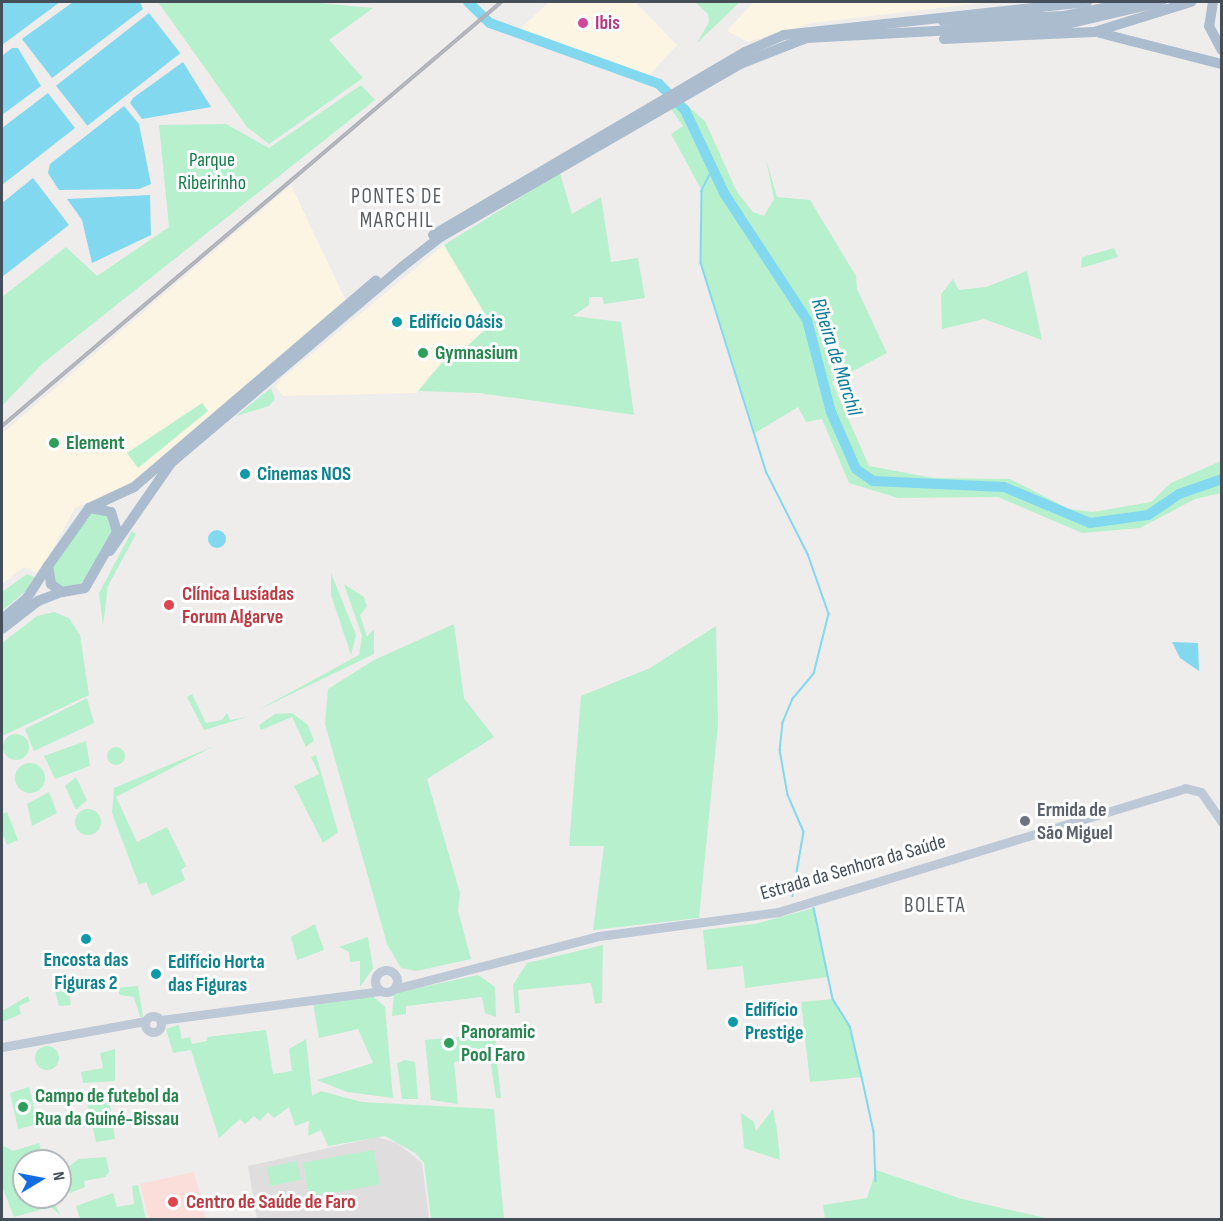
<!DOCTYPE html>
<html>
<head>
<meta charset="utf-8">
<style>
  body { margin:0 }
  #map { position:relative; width:1223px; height:1221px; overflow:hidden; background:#efecec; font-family:"Sofia Sans Condensed",sans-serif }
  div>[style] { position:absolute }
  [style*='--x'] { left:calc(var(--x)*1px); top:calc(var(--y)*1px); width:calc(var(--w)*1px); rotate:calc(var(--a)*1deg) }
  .commercial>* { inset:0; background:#fcf5e3 }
  .education>* { inset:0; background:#e0ddde }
  .medical>* { inset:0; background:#fbddda }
  .green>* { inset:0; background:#b7f0cd; transform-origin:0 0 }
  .round { border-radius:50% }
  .water>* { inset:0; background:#82d8ee; transform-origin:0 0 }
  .stream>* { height:1.5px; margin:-0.75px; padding:0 0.75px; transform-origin:0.75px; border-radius:0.75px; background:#82d8ee }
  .river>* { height:10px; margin:-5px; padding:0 5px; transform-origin:5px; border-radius:5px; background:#82d8ee }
  .secondary>* { height:9px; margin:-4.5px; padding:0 4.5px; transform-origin:4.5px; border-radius:4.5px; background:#bdc9d6 }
  .secondary>.ring { margin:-4.5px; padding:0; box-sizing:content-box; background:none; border:9px solid #bdc9d6; border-radius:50% }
  .primary>* { height:10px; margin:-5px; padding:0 5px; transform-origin:5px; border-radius:5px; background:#aabccd }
  .rail>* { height:4px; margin-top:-2px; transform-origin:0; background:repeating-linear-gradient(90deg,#fff 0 4.5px,#aeb1b7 0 9px); box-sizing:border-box; border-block:2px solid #aeb1b7 }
  .dots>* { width:16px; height:16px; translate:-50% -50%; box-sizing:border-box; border:3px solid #fff; border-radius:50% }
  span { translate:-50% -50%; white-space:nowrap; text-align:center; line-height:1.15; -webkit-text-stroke:6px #fff; paint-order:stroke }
  .hotel-label { font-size:20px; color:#b23c85; font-weight:700 }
  .left { translate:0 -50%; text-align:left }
  .park-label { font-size:20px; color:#137d48 }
  .culture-label { font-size:20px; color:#0d838f; font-weight:700 }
  .leisure-label { font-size:20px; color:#27864d; font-weight:700 }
  .health-label { font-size:20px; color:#be3a42; font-weight:700 }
  .worship-label { font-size:20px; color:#5b616d; font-weight:700 }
  .street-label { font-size:20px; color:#444f5a }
  .neighbourhood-label { font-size:21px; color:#595c61; letter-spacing:1.5px }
  .water-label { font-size:21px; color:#087b9b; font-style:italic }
  .frame { position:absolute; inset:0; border:3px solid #444f5a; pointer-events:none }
  .north { position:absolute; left:12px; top:1149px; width:60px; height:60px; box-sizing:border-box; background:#fff; border:2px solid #b4b9bd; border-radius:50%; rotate:80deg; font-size:16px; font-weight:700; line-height:24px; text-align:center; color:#444f5a }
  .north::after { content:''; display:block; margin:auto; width:21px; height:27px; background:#126de3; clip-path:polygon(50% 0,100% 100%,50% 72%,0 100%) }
</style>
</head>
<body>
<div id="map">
  <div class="commercial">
    <i style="clip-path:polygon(549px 2px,635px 2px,677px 45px,649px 75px,519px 30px)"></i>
    <i style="clip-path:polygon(754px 2px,990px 2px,812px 23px,748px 42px,727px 31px)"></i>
    <i style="clip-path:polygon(291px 185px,346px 301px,134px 483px,75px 508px,39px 574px,24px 567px,2px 584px,2px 434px)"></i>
    <i style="clip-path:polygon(444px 245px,491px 324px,459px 354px,454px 348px,417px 393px,283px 396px,276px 387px,280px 380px)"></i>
  </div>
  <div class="education">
    <i style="clip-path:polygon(377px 1137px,397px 1143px,422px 1163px,429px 1219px,257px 1219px,248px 1166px)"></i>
  </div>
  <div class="medical">
    <i style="clip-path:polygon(194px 1172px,206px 1219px,149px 1219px,140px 1184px)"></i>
  </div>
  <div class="green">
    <i style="clip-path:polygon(158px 2px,308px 2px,373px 8px,329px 40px,363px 78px,269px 144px,247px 127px)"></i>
    <i style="clip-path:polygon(695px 2px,740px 2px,697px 43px,709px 22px,708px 14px)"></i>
    <i style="clip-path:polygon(361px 85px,375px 100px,42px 364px,2px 406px,2px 297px,66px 247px,97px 276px,169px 227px,159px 125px,226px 124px,269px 148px)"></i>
    <i style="clip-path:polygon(684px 103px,705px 121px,737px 192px,753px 212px,764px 216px,774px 199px,766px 159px,777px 197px,810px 200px,856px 276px,857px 289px,887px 353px,832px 382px,869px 466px,934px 478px,1010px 479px,1069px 509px,1093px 512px,1151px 502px,1171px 483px,1221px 461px,1221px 493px,1195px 499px,1140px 528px,1082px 533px,998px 497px,898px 498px,849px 483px,822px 419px,806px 422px,798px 407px,755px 433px,701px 263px,702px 191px,671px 134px,683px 126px,671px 109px)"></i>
    <i style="clip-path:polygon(560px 173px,572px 214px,601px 197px,611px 262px,638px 258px,645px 298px,604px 304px,602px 297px,589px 297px,589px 305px,573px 316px,621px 322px,634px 415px,479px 393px,418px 391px,454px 348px,459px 354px,491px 324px,444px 245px)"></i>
    <i style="clip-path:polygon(1114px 248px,1118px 257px,1081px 268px,1082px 257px)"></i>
    <i style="clip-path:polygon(1027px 271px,1042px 340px,984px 319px,942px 329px,941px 294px,953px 279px,959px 290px,986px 287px)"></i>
    <i style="clip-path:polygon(271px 388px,275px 399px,269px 406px,236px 416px)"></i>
    <i style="clip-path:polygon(202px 403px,208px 411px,138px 468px,127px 453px)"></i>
    <i style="clip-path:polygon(88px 512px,107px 514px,113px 531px,83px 582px,66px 589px,54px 581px,53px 565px)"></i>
    <i style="clip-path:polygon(132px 531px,136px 534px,108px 586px,103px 626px,99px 593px)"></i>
    <i style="clip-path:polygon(331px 573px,356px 635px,351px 655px,331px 595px)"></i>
    <i style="clip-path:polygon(27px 574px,34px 577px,27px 590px,2px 611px,2px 592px)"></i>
    <i style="clip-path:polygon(344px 584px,364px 597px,367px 606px,360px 615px,367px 637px,374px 629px,374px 654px,258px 710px,359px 655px,362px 636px)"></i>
    <i style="clip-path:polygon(54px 612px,69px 618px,80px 635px,89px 695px,2px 736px,2px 643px,37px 616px)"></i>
    <i style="clip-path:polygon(454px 624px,464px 698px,494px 737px,427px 779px,460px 893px,458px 911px,471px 959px,416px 971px,401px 968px,387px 944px,325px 724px,328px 689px,374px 660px)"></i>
    <i style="clip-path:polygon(716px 626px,718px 725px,699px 918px,593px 930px,604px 846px,569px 846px,581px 696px,650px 668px)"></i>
    <i style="clip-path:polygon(192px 694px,206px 723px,222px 720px,227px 713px,230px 720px,247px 717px,204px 730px,187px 697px)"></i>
    <i style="clip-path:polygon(87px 698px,94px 723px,34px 751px,25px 729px)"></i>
    <i style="clip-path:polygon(292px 713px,308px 725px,314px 741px,306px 747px,292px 717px,261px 730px,259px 725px,275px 714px)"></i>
    <i class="round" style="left:3px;top:734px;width:26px;height:26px"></i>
    <i style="clip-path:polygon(86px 741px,90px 766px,55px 779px,44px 756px)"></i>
    <i style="clip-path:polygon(214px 746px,116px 797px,137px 842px,167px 827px,186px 866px,181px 870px,185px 880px,152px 896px,146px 882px,139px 885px,112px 813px,114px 788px)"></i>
    <i class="round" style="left:107px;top:747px;width:18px;height:18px"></i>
    <i style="clip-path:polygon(316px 755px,338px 832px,323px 843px,294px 786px,319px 774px,311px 757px)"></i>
    <i class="round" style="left:15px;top:763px;width:30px;height:30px"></i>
    <i style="clip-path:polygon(76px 777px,87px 800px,76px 810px,65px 786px)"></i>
    <i style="clip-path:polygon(49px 792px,57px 813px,32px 826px,27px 804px)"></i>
    <i class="round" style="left:75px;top:809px;width:26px;height:26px"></i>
    <i style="clip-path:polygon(7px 812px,18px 840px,7px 845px,2px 832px,2px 814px)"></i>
    <i style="clip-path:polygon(814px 908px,828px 977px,745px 988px,743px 966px,707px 970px,703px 930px,755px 924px)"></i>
    <i style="clip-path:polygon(315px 924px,324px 950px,297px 960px,291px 937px)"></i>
    <i style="clip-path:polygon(368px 937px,373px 968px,360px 987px,360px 961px,350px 962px,349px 952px,339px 947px)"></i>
    <i style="clip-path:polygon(603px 945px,602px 1003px,595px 1004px,591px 983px,518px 990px,520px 1013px,515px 1013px,513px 985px,527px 963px)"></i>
    <i style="clip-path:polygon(478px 975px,495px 987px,496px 1017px,485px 1013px,482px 997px,406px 1006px,406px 1014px,392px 1016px,394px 993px)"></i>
    <i style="clip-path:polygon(67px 983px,71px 1005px,59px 1006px,55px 990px)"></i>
    <i style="clip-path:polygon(138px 986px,143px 1017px,140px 1017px,134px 997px,120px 995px,117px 988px)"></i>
    <i style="clip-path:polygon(28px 996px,30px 1001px,19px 1006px,21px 1014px,2px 1022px,2px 1011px)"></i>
    <i style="clip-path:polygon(373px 996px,385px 1007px,393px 1098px,347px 1092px,317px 1080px,373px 1063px,358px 1029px,319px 1038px,313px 1003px)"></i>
    <i style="clip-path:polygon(833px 999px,850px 1026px,862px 1077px,810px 1082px,801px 1002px)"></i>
    <i style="clip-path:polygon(179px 1025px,182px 1039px,190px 1037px,192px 1044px,207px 1041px,207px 1037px,266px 1030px,273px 1074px,292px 1071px,289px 1049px,306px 1039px,312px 1096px,321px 1091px,362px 1102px,494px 1109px,504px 1219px,431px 1219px,424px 1163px,415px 1153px,385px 1136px,328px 1146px,321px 1130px,308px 1136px,309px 1121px,295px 1126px,289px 1107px,274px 1118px,268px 1112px,260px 1121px,254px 1116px,245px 1124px,240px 1119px,219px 1138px,191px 1050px,173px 1053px,166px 1029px)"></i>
    <i style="clip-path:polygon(490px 1028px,500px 1033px,495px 1044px,501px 1098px,496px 1098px,490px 1058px,454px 1062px,458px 1104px,431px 1100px,425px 1040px,490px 1034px)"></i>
    <i class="round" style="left:35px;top:1046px;width:24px;height:24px"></i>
    <i style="clip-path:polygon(115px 1049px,115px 1081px,83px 1083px,81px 1072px,103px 1068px,100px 1053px)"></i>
    <i style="clip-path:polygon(405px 1060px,415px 1062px,418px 1099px,402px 1099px,397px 1063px)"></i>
    <i style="clip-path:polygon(29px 1087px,36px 1116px,53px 1112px,55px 1120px,18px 1129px,10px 1093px)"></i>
    <i style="clip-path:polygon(109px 1098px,115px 1139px,96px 1142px,87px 1103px)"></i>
    <i style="clip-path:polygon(773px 1109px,777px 1130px,780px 1160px,744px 1148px,741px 1113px,754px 1122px,756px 1131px)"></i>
    <i style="clip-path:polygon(39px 1143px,43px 1157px,51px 1156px,52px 1161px,24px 1161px,24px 1197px,52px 1197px,60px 1215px,51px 1207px,14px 1217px,2px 1186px,2px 1145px,13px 1151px)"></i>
    <i style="left:374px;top:1150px;width:35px;height:72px;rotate:80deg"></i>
    <i style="clip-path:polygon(106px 1157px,109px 1172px,105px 1177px,84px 1181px,85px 1187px,70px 1193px,68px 1167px,79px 1159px)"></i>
    <i style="left:297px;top:1161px;width:19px;height:31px;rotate:78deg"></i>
    <i style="clip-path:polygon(876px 1170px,962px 1199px,1050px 1219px,825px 1219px,823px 1205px,867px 1198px)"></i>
    <i style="clip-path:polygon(138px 1185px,146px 1219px,80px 1219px,76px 1206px,113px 1193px,117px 1207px,134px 1204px,132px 1186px)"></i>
  </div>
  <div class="water">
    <i style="clip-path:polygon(2px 2px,60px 2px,2px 45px)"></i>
    <i style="clip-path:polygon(73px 2px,140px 2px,143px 9px,52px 78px,22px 39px)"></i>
    <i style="left:149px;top:13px;width:51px;height:118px;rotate:52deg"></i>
    <i style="clip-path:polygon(12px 48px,18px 48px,41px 86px,2px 115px,2px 56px)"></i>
    <i style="clip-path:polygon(183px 62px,211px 107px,142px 119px,130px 103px,133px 98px)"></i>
    <i style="clip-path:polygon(48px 93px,75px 128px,2px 185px,2px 128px)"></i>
    <i style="clip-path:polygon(124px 106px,139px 124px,151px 184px,139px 189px,59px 190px,48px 173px,50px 164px)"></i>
    <i style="clip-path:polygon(33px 178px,69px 225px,2px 277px,2px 203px)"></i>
    <i style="clip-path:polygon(150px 195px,151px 235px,92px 263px,82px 220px,67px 199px)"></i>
    <i class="round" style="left:208px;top:530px;width:18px;height:18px"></i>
    <i style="clip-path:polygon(1172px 642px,1198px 643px,1199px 671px,1180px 658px)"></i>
  </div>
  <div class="stream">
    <i style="--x:713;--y:169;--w:25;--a:117"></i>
    <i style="--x:702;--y:191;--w:72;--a:90.8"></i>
    <i style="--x:701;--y:263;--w:220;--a:72.6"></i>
    <i style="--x:767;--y:473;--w:91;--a:63.2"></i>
    <i style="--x:808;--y:554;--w:64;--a:70.7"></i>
    <i style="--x:829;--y:614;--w:62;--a:104"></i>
    <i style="--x:814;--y:674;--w:33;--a:130"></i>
    <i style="--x:793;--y:699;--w:26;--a:113"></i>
    <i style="--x:783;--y:723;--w:27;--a:96"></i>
    <i style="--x:780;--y:750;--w:46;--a:79.9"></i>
    <i style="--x:788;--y:795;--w:40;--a:66.6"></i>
    <i style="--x:804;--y:832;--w:65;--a:99.8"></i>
    <i style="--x:814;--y:908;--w:93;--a:78.2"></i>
    <i style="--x:833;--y:999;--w:32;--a:58"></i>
    <i style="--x:850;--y:1026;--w:52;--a:76.8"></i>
    <i style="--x:862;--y:1077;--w:56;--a:77.7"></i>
    <i style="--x:874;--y:1132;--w:49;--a:87.7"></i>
  </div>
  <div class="river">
    <i style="--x:468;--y:2;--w:30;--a:44"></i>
    <i style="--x:490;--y:23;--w:180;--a:19.8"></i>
    <i style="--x:659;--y:84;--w:37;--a:45"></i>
    <i style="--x:685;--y:110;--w:92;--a:64.8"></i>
    <i style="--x:724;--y:193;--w:152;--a:56.8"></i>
    <i style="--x:807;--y:320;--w:95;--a:75.4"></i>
    <i style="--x:831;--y:412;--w:62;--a:66.3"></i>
    <i style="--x:856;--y:469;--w:21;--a:35"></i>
    <i style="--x:873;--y:481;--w:131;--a:2.6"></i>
    <i style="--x:1004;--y:487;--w:93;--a:22.7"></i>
    <i style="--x:1090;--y:523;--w:59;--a:-7.9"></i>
    <i style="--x:1148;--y:515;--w:37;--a:-34"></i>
    <i style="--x:1179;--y:494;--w:46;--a:-19.2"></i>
  </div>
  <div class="secondary">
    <i class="ring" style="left:375px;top:970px;width:13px;height:13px"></i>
    <i style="--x:394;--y:989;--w:212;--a:-14.5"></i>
    <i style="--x:599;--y:936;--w:181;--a:-7.6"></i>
    <i style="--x:778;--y:912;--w:425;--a:-16.9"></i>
    <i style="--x:1185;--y:788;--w:16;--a:14"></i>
    <i style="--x:1201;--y:792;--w:37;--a:55"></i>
    <i class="ring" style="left:145px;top:1016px;width:7px;height:7px"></i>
    <i style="--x:161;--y:1020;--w:221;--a:-7.5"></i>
    <i style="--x:2;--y:1047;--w:145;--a:-10.3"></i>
  </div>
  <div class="primary">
    <i style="--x:1213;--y:2;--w:24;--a:99"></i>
    <i style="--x:1209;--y:26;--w:27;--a:62"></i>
    <i style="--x:943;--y:21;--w:121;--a:-2.4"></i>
    <i style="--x:1064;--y:16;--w:70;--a:-11.5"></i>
    <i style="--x:1100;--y:33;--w:126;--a:14.3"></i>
    <i style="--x:944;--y:39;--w:150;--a:-2.7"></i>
    <i style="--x:1094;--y:32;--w:102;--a:-17.2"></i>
    <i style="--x:433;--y:235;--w:362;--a:-30.4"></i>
    <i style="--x:745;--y:52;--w:43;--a:-23.6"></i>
    <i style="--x:784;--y:35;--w:305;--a:-6.2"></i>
    <i style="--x:89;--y:508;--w:50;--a:-25"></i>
    <i style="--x:134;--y:487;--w:318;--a:-40.5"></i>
    <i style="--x:89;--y:508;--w:22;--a:10"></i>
    <i style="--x:111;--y:512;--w:21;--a:73"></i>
    <i style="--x:117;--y:532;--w:64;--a:119.7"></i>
    <i style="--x:85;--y:588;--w:23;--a:170"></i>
    <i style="--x:62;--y:592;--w:14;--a:-144"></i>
    <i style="--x:51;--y:584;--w:18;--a:-99"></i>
    <i style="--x:48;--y:566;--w:71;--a:-54.7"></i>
    <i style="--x:110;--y:551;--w:107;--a:-55.3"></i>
    <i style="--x:171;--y:463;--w:303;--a:-40.3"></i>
    <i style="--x:402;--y:267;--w:47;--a:-38.1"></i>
    <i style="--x:439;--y:238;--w:348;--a:-30"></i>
    <i style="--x:740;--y:64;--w:71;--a:-21.5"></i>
    <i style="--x:806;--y:38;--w:261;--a:-3.1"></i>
    <i style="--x:1067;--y:24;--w:97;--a:-13.2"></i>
    <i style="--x:2;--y:619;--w:33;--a:-40"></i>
    <i style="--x:27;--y:598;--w:38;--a:-57"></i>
    <i style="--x:2;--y:629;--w:46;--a:-37.9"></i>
    <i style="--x:38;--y:601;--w:26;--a:-21"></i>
  </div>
  <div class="rail">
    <i style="--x:2;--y:426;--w:655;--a:-40.35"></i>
  </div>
  <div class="dots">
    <i style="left:583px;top:23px;background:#d1479c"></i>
    <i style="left:397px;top:322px;background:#0f9aa8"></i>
    <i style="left:423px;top:353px;background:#2e9e5b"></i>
    <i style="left:54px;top:443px;background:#2e9e5b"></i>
    <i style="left:245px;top:474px;background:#0f9aa8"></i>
    <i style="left:169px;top:605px;background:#e0444e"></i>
    <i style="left:1025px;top:821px;background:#6b7280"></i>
    <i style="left:86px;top:939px;background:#0f9aa8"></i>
    <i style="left:156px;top:974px;background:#0f9aa8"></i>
    <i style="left:733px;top:1022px;background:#0f9aa8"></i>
    <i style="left:449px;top:1043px;background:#2e9e5b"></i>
    <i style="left:23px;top:1107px;background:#2e9e5b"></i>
    <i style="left:173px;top:1202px;background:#e0444e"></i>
  </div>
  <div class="hotel-label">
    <span class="left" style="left:595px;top:23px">Ibis</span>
  </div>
  <div class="park-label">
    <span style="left:212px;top:172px">Parque<br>Ribeirinho</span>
  </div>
  <div class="culture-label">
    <span class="left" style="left:409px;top:322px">Edifício Oásis</span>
    <span class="left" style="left:257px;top:474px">Cinemas NOS</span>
    <span style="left:86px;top:972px">Encosta das<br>Figuras 2</span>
    <span class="left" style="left:168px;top:974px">Edifício Horta<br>das Figuras</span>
    <span class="left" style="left:745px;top:1022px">Edifício<br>Prestige</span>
  </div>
  <div class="leisure-label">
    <span class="left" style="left:435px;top:353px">Gymnasium</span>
    <span class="left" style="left:66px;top:443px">Element</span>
    <span class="left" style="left:461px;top:1044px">Panoramic<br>Pool Faro</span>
    <span class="left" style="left:35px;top:1108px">Campo de futebol da<br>Rua da Guiné-Bissau</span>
  </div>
  <div class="health-label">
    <span class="left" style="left:182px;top:606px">Clínica Lusíadas<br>Forum Algarve</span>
    <span class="left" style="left:186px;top:1202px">Centro de Saúde de Faro</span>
  </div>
  <div class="worship-label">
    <span class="left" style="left:1037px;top:822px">Ermida de<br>São Miguel</span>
  </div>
  <div class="street-label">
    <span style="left:853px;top:868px;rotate:-16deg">Estrada da Senhora da Saúde</span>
  </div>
  <div class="neighbourhood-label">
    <span style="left:397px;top:209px">PONTES DE<br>MARCHIL</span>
    <span style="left:935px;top:906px">BOLETA</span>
  </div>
  <div class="water-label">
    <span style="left:836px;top:357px;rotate:72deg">Ribeira de Marchil</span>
  </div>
  <div class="frame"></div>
  <div class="north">N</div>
</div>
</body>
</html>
